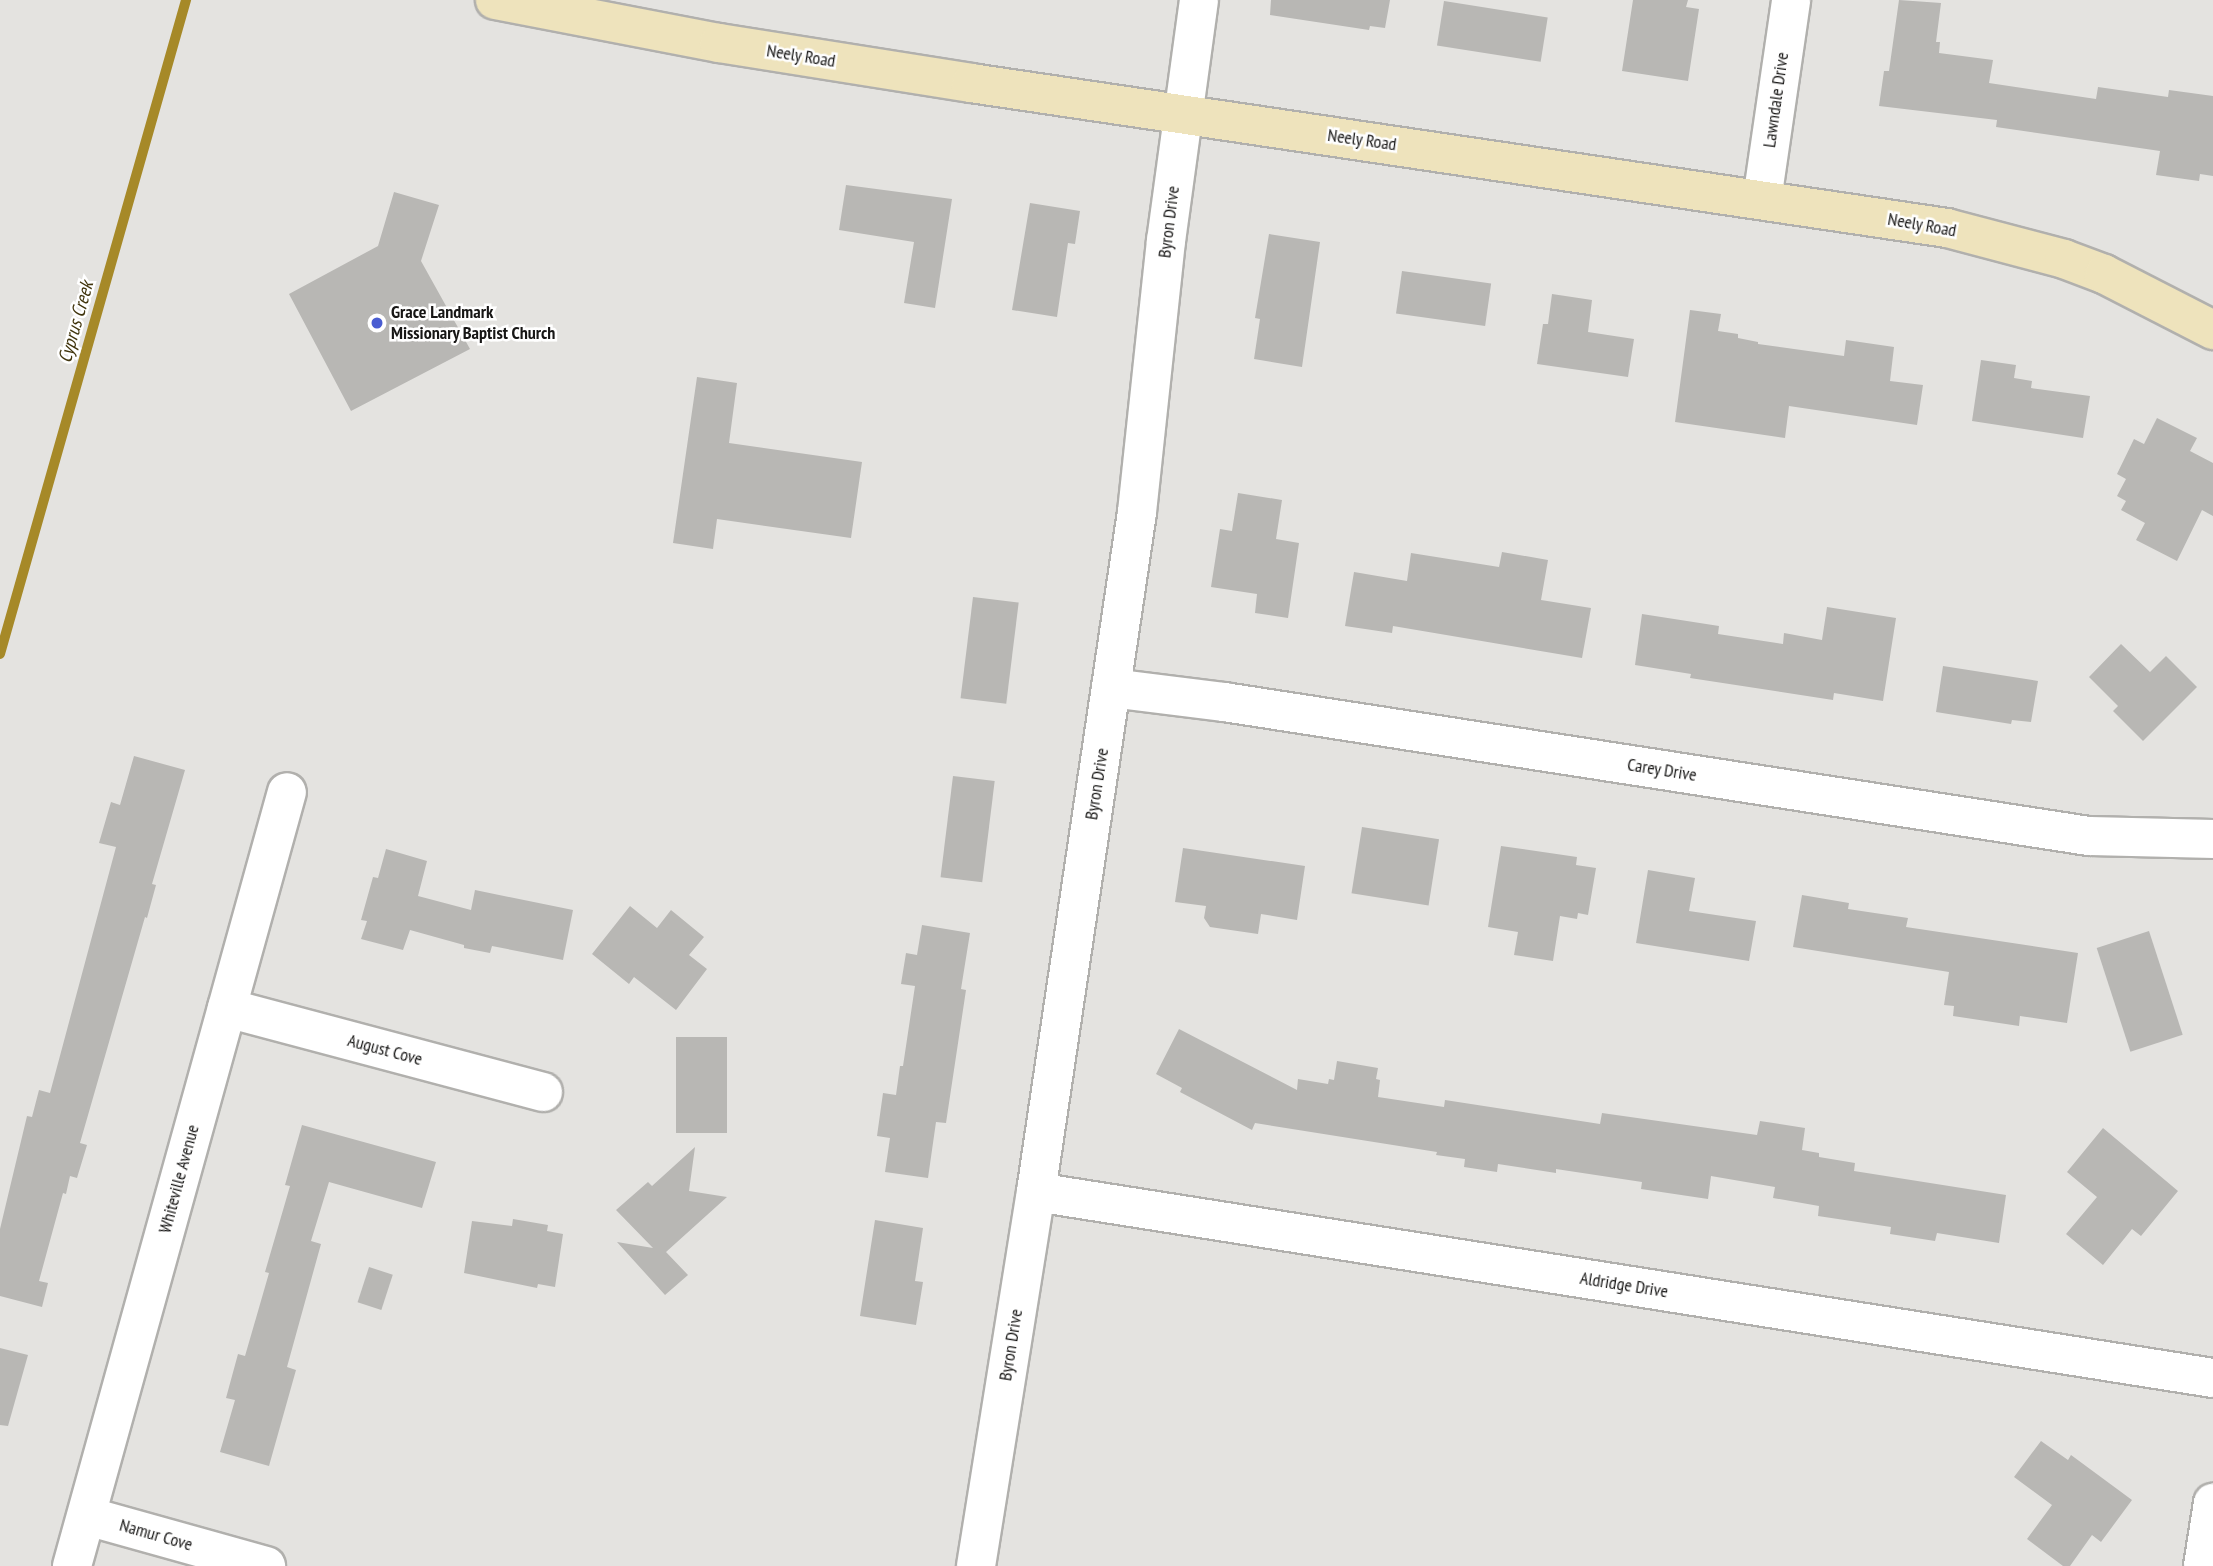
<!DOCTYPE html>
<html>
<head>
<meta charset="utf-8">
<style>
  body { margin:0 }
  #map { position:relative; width:2213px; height:1566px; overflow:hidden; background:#e4e3e0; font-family:"PT Sans Narrow",sans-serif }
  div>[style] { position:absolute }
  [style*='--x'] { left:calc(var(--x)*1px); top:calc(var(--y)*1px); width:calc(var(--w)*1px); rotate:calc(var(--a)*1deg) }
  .stream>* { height:10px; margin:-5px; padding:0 5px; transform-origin:5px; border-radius:5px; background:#a68928 }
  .building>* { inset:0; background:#b8b7b4; transform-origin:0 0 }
  .roads { filter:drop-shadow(2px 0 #b1b0ad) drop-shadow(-2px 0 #b1b0ad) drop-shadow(0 2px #b1b0ad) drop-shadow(0 -2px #b1b0ad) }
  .street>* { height:38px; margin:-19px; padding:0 19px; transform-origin:19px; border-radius:19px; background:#fff }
  .secondary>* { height:38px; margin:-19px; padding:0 19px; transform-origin:19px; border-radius:19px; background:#eee3bc }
  .dots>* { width:19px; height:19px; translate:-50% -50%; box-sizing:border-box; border:4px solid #fff; border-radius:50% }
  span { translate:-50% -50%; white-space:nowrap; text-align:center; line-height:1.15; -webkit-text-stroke:5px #fff; paint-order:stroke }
  .street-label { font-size:18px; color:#171615 }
  .poi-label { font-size:18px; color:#171615; font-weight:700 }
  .left { translate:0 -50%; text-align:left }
  .water-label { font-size:19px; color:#41350d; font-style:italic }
</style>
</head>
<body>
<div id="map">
  <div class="stream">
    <i style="--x:0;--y:654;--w:680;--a:-74.12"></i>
  </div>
  <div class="building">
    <i style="clip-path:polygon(1271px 0,1390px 0,1385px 28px,1370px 26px,1369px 30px,1270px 15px)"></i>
    <i style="clip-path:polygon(1633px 0,1688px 0,1686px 7px,1699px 9px,1688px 81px,1622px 71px)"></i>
    <i style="clip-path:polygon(1899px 0,1941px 3px,1936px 42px,1940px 42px,1939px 53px,1993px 60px,1989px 83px,2096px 99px,2098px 87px,2168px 97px,2169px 90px,2213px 96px,2213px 176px,2200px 174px,2199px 181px,2156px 175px,2160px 151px,1996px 127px,1997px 120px,1879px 106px,1884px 71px,1889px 71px)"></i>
    <i style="left:1444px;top:1px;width:105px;height:45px;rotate:9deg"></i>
    <i style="clip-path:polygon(846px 185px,952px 199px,935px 308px,904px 303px,914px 242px,839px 230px)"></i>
    <i style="clip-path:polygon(394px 192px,439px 205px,421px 261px,470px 349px,351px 411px,289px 294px,378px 246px)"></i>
    <i style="clip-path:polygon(1030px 203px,1080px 211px,1075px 244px,1068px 243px,1057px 317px,1012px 310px)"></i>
    <i style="clip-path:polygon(1269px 234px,1320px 242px,1302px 367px,1254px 359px,1260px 319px,1255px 318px)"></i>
    <i style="left:1402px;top:271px;width:90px;height:43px;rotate:8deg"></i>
    <i style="clip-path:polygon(1552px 294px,1592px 300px,1588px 332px,1634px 339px,1628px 377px,1537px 364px,1543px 324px,1548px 324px)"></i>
    <i style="clip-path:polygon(1690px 310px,1721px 314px,1718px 331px,1738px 334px,1738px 338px,1758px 342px,1758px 344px,1844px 356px,1846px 340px,1894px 347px,1890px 381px,1923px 385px,1917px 425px,1789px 406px,1785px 438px,1675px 422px)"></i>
    <i style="clip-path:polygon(1981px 360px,2016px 365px,2014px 378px,2032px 381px,2031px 388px,2090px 396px,2083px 438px,1972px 421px)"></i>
    <i style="clip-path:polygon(697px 377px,737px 383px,729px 443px,862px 462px,851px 538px,717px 519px,713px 549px,673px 543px)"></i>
    <i style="clip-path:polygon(2157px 418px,2197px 438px,2190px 451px,2213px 463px,2213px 516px,2202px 510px,2177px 561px,2136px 540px,2145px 523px,2121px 510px,2126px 501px,2117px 496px,2126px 479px,2117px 474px,2134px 439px,2144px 444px)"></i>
    <i style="clip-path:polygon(1238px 493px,1282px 500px,1276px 539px,1299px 543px,1288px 618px,1255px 613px,1257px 594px,1211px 587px,1220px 529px,1232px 531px)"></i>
    <i style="clip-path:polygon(1502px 552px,1548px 560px,1541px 600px,1591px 608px,1582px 658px,1393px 626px,1392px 633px,1345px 626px,1354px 572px,1407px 581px,1411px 553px,1499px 567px)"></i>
    <i style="left:973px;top:597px;width:46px;height:102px;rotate:7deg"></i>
    <i style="clip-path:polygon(1827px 607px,1896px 618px,1883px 701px,1834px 693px,1833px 700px,1690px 678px,1691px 674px,1635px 665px,1642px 614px,1719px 626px,1718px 634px,1783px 644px,1784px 633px,1822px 640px)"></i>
    <i style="clip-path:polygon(2121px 644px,2150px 672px,2166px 656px,2197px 687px,2143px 741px,2113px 711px,2118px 706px,2089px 677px)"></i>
    <i style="clip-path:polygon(1943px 666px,2038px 681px,2031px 722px,2012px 720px,2011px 724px,1936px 712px)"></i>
    <i style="clip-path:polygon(134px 756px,185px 770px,152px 884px,156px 885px,147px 918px,145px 917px,80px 1143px,87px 1145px,77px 1178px,70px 1176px,66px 1194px,63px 1193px,39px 1281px,48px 1283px,42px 1307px,0 1296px,0 1229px,27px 1116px,32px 1117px,39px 1090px,50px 1093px,116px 847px,99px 843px,111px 802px,120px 805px)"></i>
    <i style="left:953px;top:776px;width:42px;height:102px;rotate:7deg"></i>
    <i style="left:1362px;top:827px;width:78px;height:67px;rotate:9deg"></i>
    <i style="clip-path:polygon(1501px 846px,1577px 857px,1576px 865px,1596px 868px,1588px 915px,1578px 913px,1577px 919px,1560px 916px,1553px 961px,1514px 955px,1518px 932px,1488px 927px)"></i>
    <i style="clip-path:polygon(1183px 848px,1305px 866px,1297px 920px,1261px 914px,1258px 934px,1210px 927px,1204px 918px,1206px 906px,1175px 902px)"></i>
    <i style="clip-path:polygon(386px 849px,427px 861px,418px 896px,471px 910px,475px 890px,573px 910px,563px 960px,492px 946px,490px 953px,464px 948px,464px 945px,410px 930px,403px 950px,361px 939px,367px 921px,361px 920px,373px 877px,378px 878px)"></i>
    <i style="clip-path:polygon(1648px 870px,1695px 878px,1689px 911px,1756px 921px,1749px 961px,1636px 943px)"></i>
    <i style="clip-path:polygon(1802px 895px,1849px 903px,1848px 909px,1908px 918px,1906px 927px,2078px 953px,2067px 1023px,2020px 1016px,2019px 1026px,1953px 1016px,1954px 1006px,1944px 1005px,1949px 972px,1793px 947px)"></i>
    <i style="clip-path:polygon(630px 906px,657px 928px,671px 910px,704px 937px,689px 955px,707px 969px,676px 1010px,634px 977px,629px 984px,592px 954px)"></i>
    <i style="clip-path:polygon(922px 925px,970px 933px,961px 989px,966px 990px,946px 1123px,936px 1122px,928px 1178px,885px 1172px,890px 1138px,877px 1136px,883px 1093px,896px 1095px,900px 1066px,903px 1066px,915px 986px,901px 984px,906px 953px,917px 955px)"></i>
    <i style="left:2149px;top:931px;width:109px;height:55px;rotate:72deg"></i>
    <i style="clip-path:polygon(1179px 1029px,1297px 1090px,1298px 1079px,1328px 1084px,1329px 1079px,1334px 1080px,1337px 1061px,1378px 1068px,1376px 1079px,1380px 1080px,1378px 1097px,1444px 1107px,1445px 1100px,1600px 1124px,1602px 1113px,1757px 1135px,1760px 1121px,1805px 1128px,1802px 1150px,1819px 1153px,1819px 1157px,1855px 1163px,1854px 1171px,2006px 1195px,1999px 1243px,1937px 1233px,1935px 1241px,1890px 1234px,1891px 1227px,1818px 1216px,1819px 1206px,1773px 1198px,1775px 1187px,1711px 1176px,1708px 1199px,1641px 1189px,1642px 1182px,1556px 1169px,1556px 1173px,1498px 1164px,1497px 1172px,1464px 1167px,1465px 1159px,1436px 1155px,1437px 1152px,1255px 1123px,1252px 1130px,1180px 1092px,1182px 1088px,1156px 1074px)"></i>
    <i style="left:676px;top:1037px;width:51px;height:96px"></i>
    <i style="clip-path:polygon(302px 1125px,436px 1162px,422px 1208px,329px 1182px,311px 1241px,321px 1244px,287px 1367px,296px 1370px,269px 1466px,220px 1452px,235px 1400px,226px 1398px,238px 1354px,245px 1356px,269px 1273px,265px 1272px,290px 1186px,285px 1185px)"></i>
    <i style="clip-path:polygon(2103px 1128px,2178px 1191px,2141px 1236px,2132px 1229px,2103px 1265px,2066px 1234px,2097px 1197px,2067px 1172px)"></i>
    <i style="clip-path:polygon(695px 1147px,689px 1191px,727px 1197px,666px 1252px,688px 1275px,665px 1295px,617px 1242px,653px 1248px,616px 1210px,648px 1182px,652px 1186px)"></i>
    <i style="clip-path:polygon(513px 1219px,548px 1225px,547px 1231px,563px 1234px,555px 1287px,538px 1284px,537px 1288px,464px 1273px,472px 1221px,512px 1226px)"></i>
    <i style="clip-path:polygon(875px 1220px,923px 1228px,915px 1281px,923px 1282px,916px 1325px,860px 1316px)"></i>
    <i style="left:369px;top:1267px;width:25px;height:37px;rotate:18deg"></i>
    <i style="clip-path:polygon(0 1348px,28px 1355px,8px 1426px,0 1425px)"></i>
    <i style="clip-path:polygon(2041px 1441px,2068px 1460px,2071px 1455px,2132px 1500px,2101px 1542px,2092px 1535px,2070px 1566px,2063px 1566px,2027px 1539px,2052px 1505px,2014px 1477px)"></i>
  </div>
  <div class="roads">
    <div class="street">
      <i style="--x:1762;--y:200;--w:202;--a:-81.7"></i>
      <i style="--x:1111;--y:688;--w:114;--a:7.1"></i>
      <i style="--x:1224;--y:702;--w:875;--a:8.81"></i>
      <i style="--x:2089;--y:836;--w:124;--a:1.4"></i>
      <i style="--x:227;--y:1008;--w:327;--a:14.9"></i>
      <i style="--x:1036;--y:1192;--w:1192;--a:8.98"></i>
      <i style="--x:87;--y:1516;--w:186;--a:15.6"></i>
      <i style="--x:72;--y:1566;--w:803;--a:-74.48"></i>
      <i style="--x:976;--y:1566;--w:379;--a:-80.9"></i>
      <i style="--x:1036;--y:1192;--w:687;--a:-81.55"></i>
      <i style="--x:1137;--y:512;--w:273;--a:-83.9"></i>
      <i style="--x:1166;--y:241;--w:243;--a:-82.2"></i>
      <i style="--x:2203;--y:1566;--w:64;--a:-81"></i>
    </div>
    <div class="secondary">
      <i style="--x:495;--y:0;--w:228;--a:10.9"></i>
      <i style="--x:719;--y:43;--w:255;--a:9"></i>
      <i style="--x:971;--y:83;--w:987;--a:8.45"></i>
      <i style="--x:1947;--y:228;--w:121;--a:14.8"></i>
      <i style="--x:2064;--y:259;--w:43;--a:20.6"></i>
      <i style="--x:2104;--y:274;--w:123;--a:27.2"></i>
    </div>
  </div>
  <div class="dots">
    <i style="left:377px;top:323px;background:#4a5dd2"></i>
  </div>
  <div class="street-label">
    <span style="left:801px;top:56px;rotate:9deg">Neely Road</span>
    <span style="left:1776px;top:100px;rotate:-82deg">Lawndale Drive</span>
    <span style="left:1362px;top:140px;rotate:8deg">Neely Road</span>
    <span style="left:1169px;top:222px;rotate:-83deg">Byron Drive</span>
    <span style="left:1922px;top:225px;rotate:10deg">Neely Road</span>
    <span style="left:1662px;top:770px;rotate:9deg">Carey Drive</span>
    <span style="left:1097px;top:784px;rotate:-81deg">Byron Drive</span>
    <span style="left:385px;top:1050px;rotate:15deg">August Cove</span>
    <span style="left:179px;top:1179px;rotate:-75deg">Whiteville Avenue</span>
    <span style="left:1624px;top:1285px;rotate:9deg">Aldridge Drive</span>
    <span style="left:1011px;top:1345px;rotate:-81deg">Byron Drive</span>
    <span style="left:156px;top:1535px;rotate:16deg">Namur Cove</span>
  </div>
  <div class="poi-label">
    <span class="left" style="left:391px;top:323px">Grace Landmark<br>Missionary Baptist Church</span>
  </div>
  <div class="water-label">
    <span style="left:76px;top:322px;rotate:-74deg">Cyprus Creek</span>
  </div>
</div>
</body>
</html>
